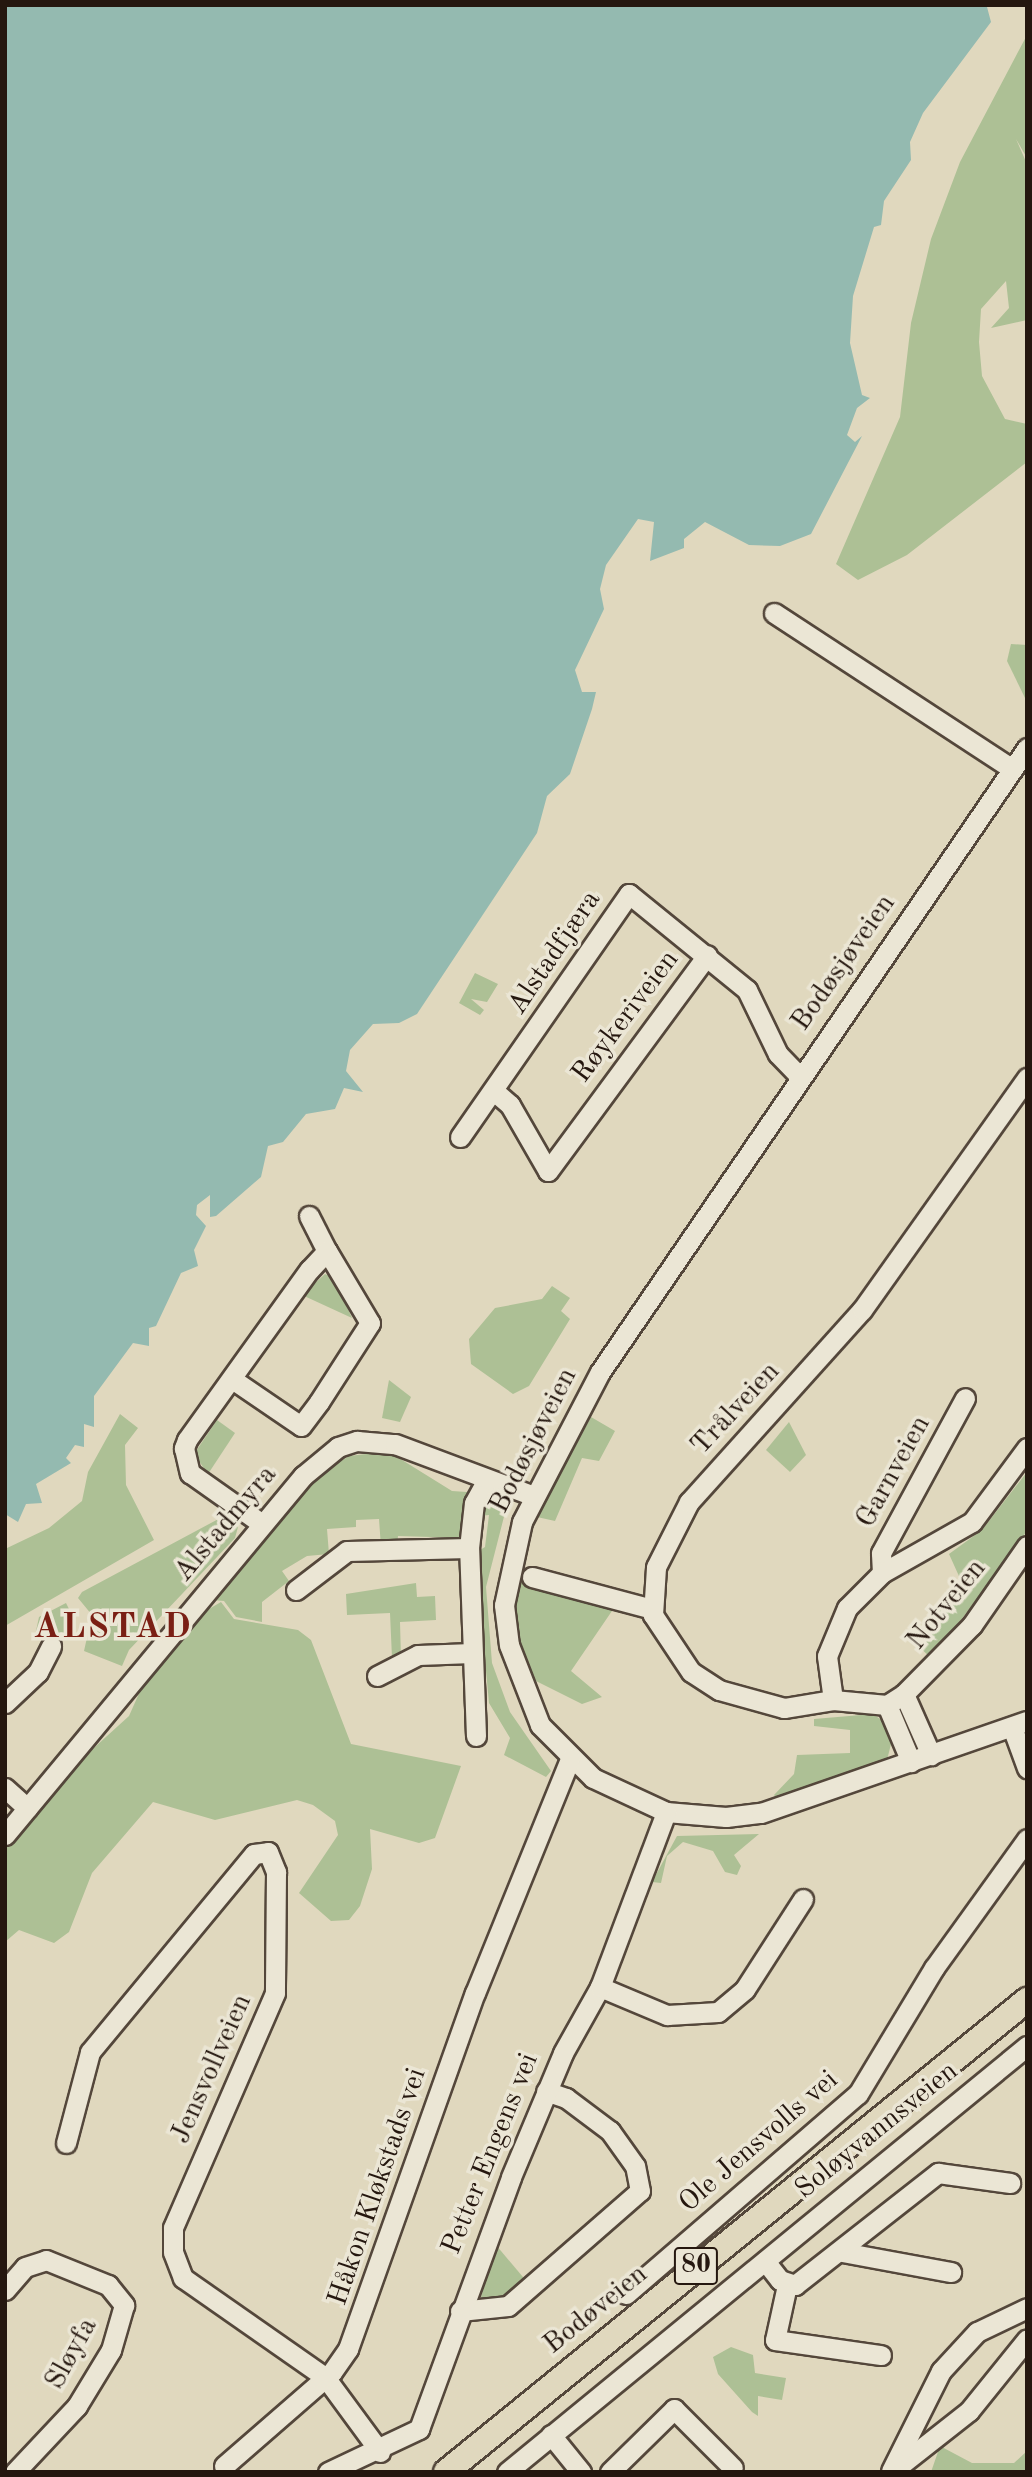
<!DOCTYPE html>
<html>
<head>
<meta charset="utf-8">
<style>
  body { margin:0 }
  #map { position:relative; width:1032px; height:2477px; overflow:hidden; background:#e0d8be; font-family:"Old Standard TT",serif }
  div>[style] { position:absolute }
  [style*='--x'] { left:calc(var(--x)*1px); top:calc(var(--y)*1px); width:calc(var(--w)*1px); rotate:calc(var(--a)*1deg) }
  .green>* { inset:0; background:#adc095 }
  .water>* { inset:0; background:#94bab0 }
  .roads { filter:drop-shadow(2px 0 #54473b) drop-shadow(-2px 0 #54473b) drop-shadow(0 2px #54473b) drop-shadow(0 -2px #54473b) }
  .minor>* { height:19px; margin:-9.5px; padding:0 9.5px; transform-origin:9.5px; border-radius:9.5px; background:#ebe6d5 }
  .major>* { height:24px; margin:-12px; padding:0 12px; transform-origin:12px; border-radius:12px; background:#e0d8be }
  span { translate:-50% -50%; white-space:nowrap; text-align:center; line-height:1.15; -webkit-text-stroke:7px #ebe6d5; paint-order:stroke }
  .shield-label span { padding:2px 5px; background:#ebe6d5; border:2px solid; border-radius:5px; -webkit-text-stroke-width:0 }
  .shield-label { font-size:26px; color:#25170f; font-weight:700 }
  .street-label { font-size:28px; color:#25170f }
  .district-label { font-size:35px; color:#7a1f14; font-weight:700; letter-spacing:2px }
  .frame { position:absolute; inset:0; border:7px solid #25170f; pointer-events:none }
</style>
</head>
<body>
<div id="map">
  <div class="green">
    <i style="clip-path:polygon(1027px 35px,1027px 158px,1016px 139px,1027px 164px,1027px 320px,991px 328px,1009px 308px,1006px 281px,981px 309px,979px 342px,982px 376px,1005px 419px,1027px 424px,1027px 462px,907px 555px,858px 580px,836px 564px,900px 417px,911px 323px,931px 239px,960px 162px)"></i>
    <i style="clip-path:polygon(1011px 644px,1027px 645px,1025px 698px,1007px 661px)"></i>
    <i style="clip-path:polygon(475px 973px,498px 984px,487px 1002px,471px 999px,484px 1010px,480px 1015px,459px 1003px)"></i>
    <i style="clip-path:polygon(325px 1274px,334px 1278px,352px 1318px,302px 1295px)"></i>
    <i style="clip-path:polygon(552px 1286px,570px 1298px,561px 1311px,570px 1319px,529px 1386px,513px 1394px,471px 1364px,469px 1339px,495px 1308px,542px 1299px)"></i>
    <i style="clip-path:polygon(389px 1380px,411px 1397px,400px 1422px,382px 1418px)"></i>
    <i style="clip-path:polygon(120px 1414px,138px 1428px,125px 1445px,126px 1485px,154px 1540px,5px 1626px,5px 1549px,49px 1528px,82px 1501px,88px 1472px)"></i>
    <i style="clip-path:polygon(591px 1417px,615px 1431px,599px 1461px,582px 1458px,555px 1521px,537px 1517px)"></i>
    <i style="clip-path:polygon(217px 1420px,235px 1433px,208px 1474px,194px 1454px)"></i>
    <i style="clip-path:polygon(789px 1422px,806px 1455px,790px 1472px,766px 1450px)"></i>
    <i style="clip-path:polygon(375px 1453px,394px 1455px,452px 1491px,467px 1492px,464px 1538px,398px 1536px,397px 1546px,381px 1547px,379px 1519px,356px 1520px,356px 1527px,327px 1529px,329px 1554px,307px 1556px,282px 1571px,289px 1581px,262px 1602px,262px 1622px,236px 1617px,224px 1601px,212px 1600px,314px 1478px,349px 1456px)"></i>
    <i style="clip-path:polygon(1027px 1472px,1027px 1531px,932px 1659px,912px 1640px,963px 1585px,949px 1554px,982px 1530px)"></i>
    <i style="clip-path:polygon(494px 1501px,507px 1505px,486px 1587px,492px 1663px,510px 1712px,551px 1771px,546px 1777px,504px 1755px,510px 1738px,489px 1703px,475px 1553px,485px 1547px,489px 1515px,479px 1516px,479px 1510px)"></i>
    <i style="clip-path:polygon(224px 1516px,238px 1527px,235px 1538px,129px 1650px,122px 1666px,84px 1651px,92px 1615px,78px 1598px,82px 1592px)"></i>
    <i style="clip-path:polygon(514px 1576px,614px 1608px,571px 1671px,602px 1697px,582px 1704px,526px 1676px,511px 1610px)"></i>
    <i style="clip-path:polygon(416px 1583px,417px 1597px,435px 1596px,436px 1620px,400px 1622px,401px 1658px,392px 1658px,390px 1613px,347px 1615px,346px 1594px)"></i>
    <i style="clip-path:polygon(221px 1602px,234px 1619px,298px 1630px,311px 1640px,351px 1744px,461px 1766px,435px 1838px,419px 1843px,370px 1829px,372px 1869px,360px 1906px,349px 1920px,331px 1921px,299px 1893px,338px 1835px,335px 1821px,313px 1805px,297px 1800px,215px 1820px,153px 1802px,92px 1873px,69px 1932px,54px 1943px,19px 1930px,5px 1942px,5px 1849px,85px 1756px,129px 1716px,145px 1680px,202px 1613px)"></i>
    <i style="clip-path:polygon(66px 1603px,73px 1617px,66px 1633px,51px 1639px,36px 1631px,39px 1617px)"></i>
    <i style="clip-path:polygon(873px 1714px,887px 1724px,892px 1740px,887px 1760px,778px 1800px,774px 1795px,794px 1774px,797px 1755px,850px 1753px,850px 1730px,814px 1726px,814px 1719px)"></i>
    <i style="clip-path:polygon(759px 1834px,734px 1855px,741px 1866px,737px 1875px,725px 1872px,713px 1851px,683px 1842px,667px 1856px,661px 1883px,652px 1882px,677px 1836px)"></i>
    <i style="clip-path:polygon(496px 2245px,528px 2283px,504px 2301px,479px 2304px)"></i>
    <i style="clip-path:polygon(731px 2347px,753px 2355px,755px 2373px,786px 2378px,782px 2400px,758px 2396px,758px 2416px,752px 2412px,718px 2374px,713px 2357px)"></i>
    <i style="clip-path:polygon(940px 2446px,972px 2463px,1014px 2463px,1027px 2451px,1027px 2472px,931px 2472px)"></i>
  </div>
  <div class="water">
    <i style="clip-path:polygon(5px 5px,996px 5px,987px 7px,991px 22px,923px 113px,910px 142px,911px 160px,884px 201px,881px 225px,874px 227px,853px 296px,850px 343px,862px 395px,870px 398px,857px 408px,847px 435px,855px 442px,862px 436px,811px 534px,780px 546px,749px 545px,705px 522px,684px 539px,684px 548px,650px 561px,654px 522px,638px 519px,606px 565px,600px 589px,604px 609px,575px 670px,582px 692px,596px 692px,592px 709px,570px 774px,547px 796px,537px 833px,417px 1014px,399px 1023px,373px 1024px,350px 1050px,346px 1071px,363px 1092px,344px 1088px,335px 1109px,306px 1114px,283px 1142px,268px 1146px,261px 1177px,216px 1216px,210px 1217px,210px 1195px,197px 1205px,196px 1215px,206px 1226px,194px 1250px,198px 1266px,181px 1273px,156px 1326px,149px 1328px,149px 1346px,133px 1343px,94px 1396px,94px 1427px,84px 1424px,84px 1447px,75px 1445px,66px 1458px,71px 1463px,36px 1484px,42px 1503px,26px 1504px,18px 1522px,5px 1514px)"></i>
  </div>
  <div class="roads">
    <div class="minor">
      <i style="--x:774;--y:613;--w:285;--a:33.2"></i>
      <i style="--x:1027;--y:748;--w:756;--a:124.38"></i>
      <i style="--x:600;--y:1372;--w:169;--a:117.5"></i>
      <i style="--x:522;--y:1522;--w:85;--a:102.2"></i>
      <i style="--x:504;--y:1605;--w:40;--a:82.9"></i>
      <i style="--x:509;--y:1645;--w:86;--a:68.8"></i>
      <i style="--x:540;--y:1725;--w:75;--a:45"></i>
      <i style="--x:593;--y:1778;--w:81;--a:25"></i>
      <i style="--x:666;--y:1812;--w:60;--a:4.8"></i>
      <i style="--x:726;--y:1817;--w:35;--a:-7"></i>
      <i style="--x:761;--y:1813;--w:281;--a:-19.1"></i>
      <i style="--x:494;--y:1091;--w:21;--a:41"></i>
      <i style="--x:510;--y:1105;--w:76;--a:60.1"></i>
      <i style="--x:548;--y:1171;--w:268;--a:-53.6"></i>
      <i style="--x:460;--y:1137;--w:296;--a:-55.2"></i>
      <i style="--x:629;--y:894;--w:152;--a:39.1"></i>
      <i style="--x:747;--y:990;--w:71;--a:64.2"></i>
      <i style="--x:778;--y:1054;--w:32;--a:46"></i>
      <i style="--x:309;--y:1216;--w:39;--a:63"></i>
      <i style="--x:232;--y:1379;--w:83;--a:34.3"></i>
      <i style="--x:301;--y:1426;--w:30;--a:-53"></i>
      <i style="--x:319;--y:1402;--w:94;--a:-57.2"></i>
      <i style="--x:370;--y:1323;--w:84;--a:-120.8"></i>
      <i style="--x:327;--y:1251;--w:26;--a:133"></i>
      <i style="--x:309;--y:1270;--w:209;--a:125.7"></i>
      <i style="--x:187;--y:1440;--w:9;--a:111"></i>
      <i style="--x:184;--y:1448;--w:26;--a:77"></i>
      <i style="--x:190;--y:1473;--w:88;--a:35.3"></i>
      <i style="--x:1027;--y:1448;--w:92;--a:126.6"></i>
      <i style="--x:972;--y:1522;--w:103;--a:150.5"></i>
      <i style="--x:882;--y:1573;--w:49;--a:135"></i>
      <i style="--x:847;--y:1608;--w:52;--a:112.6"></i>
      <i style="--x:827;--y:1656;--w:44;--a:82.2"></i>
      <i style="--x:833;--y:1700;--w:54;--a:5.3"></i>
      <i style="--x:887;--y:1705;--w:20;--a:-33"></i>
      <i style="--x:904;--y:1694;--w:97;--a:-45.4"></i>
      <i style="--x:972;--y:1625;--w:96;--a:-55.2"></i>
      <i style="--x:882;--y:1573;--w:20;--a:-93"></i>
      <i style="--x:881;--y:1553;--w:176;--a:-61.5"></i>
      <i style="--x:532;--y:1577;--w:124;--a:14.9"></i>
      <i style="--x:296;--y:1590;--w:64;--a:-37.4"></i>
      <i style="--x:347;--y:1551;--w:122;--a:-1.4"></i>
      <i style="--x:377;--y:1676;--w:46;--a:-27.1"></i>
      <i style="--x:418;--y:1655;--w:54;--a:-2.1"></i>
      <i style="--x:904;--y:1694;--w:67;--a:66.1"></i>
      <i style="--x:833;--y:1700;--w:50;--a:170.7"></i>
      <i style="--x:784;--y:1708;--w:67;--a:-164.5"></i>
      <i style="--x:719;--y:1690;--w:33;--a:-147"></i>
      <i style="--x:691;--y:1672;--w:69;--a:-123.7"></i>
      <i style="--x:653;--y:1615;--w:48;--a:-86.4"></i>
      <i style="--x:656;--y:1567;--w:73;--a:-63.1"></i>
      <i style="--x:689;--y:1502;--w:258;--a:-48"></i>
      <i style="--x:862;--y:1310;--w:285;--a:-54.6"></i>
      <i style="--x:5;--y:1703;--w:45;--a:-43.2"></i>
      <i style="--x:38;--y:1672;--w:29;--a:-63"></i>
      <i style="--x:887;--y:1705;--w:62;--a:67.2"></i>
      <i style="--x:1012;--y:1727;--w:44;--a:69.9"></i>
      <i style="--x:476;--y:1736;--w:188;--a:-92.1"></i>
      <i style="--x:469;--y:1548;--w:45;--a:-83.7"></i>
      <i style="--x:474;--y:1503;--w:26;--a:-61"></i>
      <i style="--x:5;--y:1788;--w:30;--a:42"></i>
      <i style="--x:5;--y:1835;--w:467;--a:-50.3"></i>
      <i style="--x:303;--y:1476;--w:45;--a:-39.6"></i>
      <i style="--x:338;--y:1447;--w:20;--a:-18"></i>
      <i style="--x:357;--y:1441;--w:38;--a:5"></i>
      <i style="--x:395;--y:1444;--w:148;--a:20.5"></i>
      <i style="--x:600;--y:1987;--w:73;--a:22.7"></i>
      <i style="--x:667;--y:2015;--w:51;--a:-3.4"></i>
      <i style="--x:718;--y:2012;--w:35;--a:-40"></i>
      <i style="--x:745;--y:1989;--w:107;--a:-57.2"></i>
      <i style="--x:66;--y:2143;--w:94;--a:-75.2"></i>
      <i style="--x:90;--y:2052;--w:257;--a:-50.4"></i>
      <i style="--x:254;--y:1854;--w:14;--a:-8"></i>
      <i style="--x:268;--y:1852;--w:22;--a:68"></i>
      <i style="--x:276;--y:1872;--w:121;--a:90.5"></i>
      <i style="--x:275;--y:1993;--w:256;--a:113.5"></i>
      <i style="--x:173;--y:2228;--w:24;--a:90"></i>
      <i style="--x:173;--y:2252;--w:28;--a:69"></i>
      <i style="--x:183;--y:2278;--w:173;--a:34.9"></i>
      <i style="--x:325;--y:2377;--w:93;--a:53.7"></i>
      <i style="--x:842;--y:2252;--w:111;--a:10.4"></i>
      <i style="--x:765;--y:2261;--w:24;--a:52"></i>
      <i style="--x:780;--y:2280;--w:16;--a:18"></i>
      <i style="--x:795;--y:2285;--w:182;--a:-38.1"></i>
      <i style="--x:938;--y:2173;--w:73;--a:7.9"></i>
      <i style="--x:787;--y:2285;--w:56;--a:102.3"></i>
      <i style="--x:775;--y:2340;--w:107;--a:8.1"></i>
      <i style="--x:5;--y:2290;--w:30;--a:-49"></i>
      <i style="--x:25;--y:2267;--w:22;--a:-18"></i>
      <i style="--x:46;--y:2260;--w:67;--a:22"></i>
      <i style="--x:108;--y:2285;--w:26;--a:51"></i>
      <i style="--x:124;--y:2305;--w:47;--a:106.1"></i>
      <i style="--x:111;--y:2350;--w:66;--a:121.3"></i>
      <i style="--x:77;--y:2406;--w:91;--a:133.2"></i>
      <i style="--x:626;--y:2294;--w:306;--a:-40.8"></i>
      <i style="--x:858;--y:2094;--w:147;--a:-58.9"></i>
      <i style="--x:934;--y:1968;--w:159;--a:-54.2"></i>
      <i style="--x:460;--y:2311;--w:48;--a:-5.9"></i>
      <i style="--x:508;--y:2306;--w:175;--a:-41.1"></i>
      <i style="--x:640;--y:2191;--w:25;--a:-101"></i>
      <i style="--x:635;--y:2166;--w:43;--a:-125.5"></i>
      <i style="--x:610;--y:2131;--w:55;--a:-143.1"></i>
      <i style="--x:566;--y:2098;--w:21;--a:-161"></i>
      <i style="--x:551;--y:2435;--w:48;--a:51"></i>
      <i style="--x:224;--y:2466;--w:143;--a:-41"></i>
      <i style="--x:332;--y:2372;--w:28;--a:-55"></i>
      <i style="--x:348;--y:2349;--w:378;--a:-70.4"></i>
      <i style="--x:475;--y:1993;--w:253;--a:-67.9"></i>
      <i style="--x:894;--y:2470;--w:95;--a:-38.2"></i>
      <i style="--x:969;--y:2411;--w:92;--a:-51.1"></i>
      <i style="--x:891;--y:2471;--w:112;--a:-63.4"></i>
      <i style="--x:941;--y:2371;--w:53;--a:-47.3"></i>
      <i style="--x:977;--y:2332;--w:55;--a:-25.6"></i>
      <i style="--x:328;--y:2472;--w:101;--a:-25.3"></i>
      <i style="--x:419;--y:2429;--w:268;--a:-69.9"></i>
      <i style="--x:511;--y:2177;--w:134;--a:-67.2"></i>
      <i style="--x:563;--y:2053;--w:76;--a:-60.7"></i>
      <i style="--x:600;--y:1987;--w:187;--a:-69.3"></i>
      <i style="--x:507;--y:2472;--w:672;--a:-39.33"></i>
      <i style="--x:610;--y:2472;--w:90;--a:-44.5"></i>
      <i style="--x:674;--y:2409;--w:83;--a:45"></i>
    </div>
    <div class="major">
      <i style="--x:446;--y:2472;--w:749;--a:-39.09"></i>
    </div>
  </div>
  <div class="shield-label">
    <span style="left:696px;top:2266px">80</span>
  </div>
  <div class="street-label">
    <span style="left:555px;top:953px;rotate:-56deg">Alstadfjæra</span>
    <span style="left:844px;top:963px;rotate:-55deg">Bodøsjøveien</span>
    <span style="left:626px;top:1017px;rotate:-53deg">Røykeriveien</span>
    <span style="left:736px;top:1409px;rotate:-47deg">Trålveien</span>
    <span style="left:534px;top:1441px;rotate:-63deg">Bodøsjøveien</span>
    <span style="left:894px;top:1472px;rotate:-61deg">Garnveien</span>
    <span style="left:226px;top:1524px;rotate:-50deg">Alstadmyra</span>
    <span style="left:947px;top:1605px;rotate:-51deg">Notveien</span>
    <span style="left:212px;top:2069px;rotate:-66deg">Jensvollveien</span>
    <span style="left:877px;top:2131px;rotate:-39deg">Soløyvannsveien</span>
    <span style="left:759px;top:2142px;rotate:-41deg">Ole Jensvolls vei</span>
    <span style="left:491px;top:2154px;rotate:-68deg">Petter Engens vei</span>
    <span style="left:378px;top:2187px;rotate:-71deg">Håkon Kløkstads vei</span>
    <span style="left:596px;top:2310px;rotate:-39deg">Bodøveien</span>
    <span style="left:72px;top:2354px;rotate:-61deg">Sløyfa</span>
  </div>
  <div class="district-label">
    <span style="left:113px;top:1628px">ALSTAD</span>
  </div>
  <div class="frame"></div>
</div>
</body>
</html>
